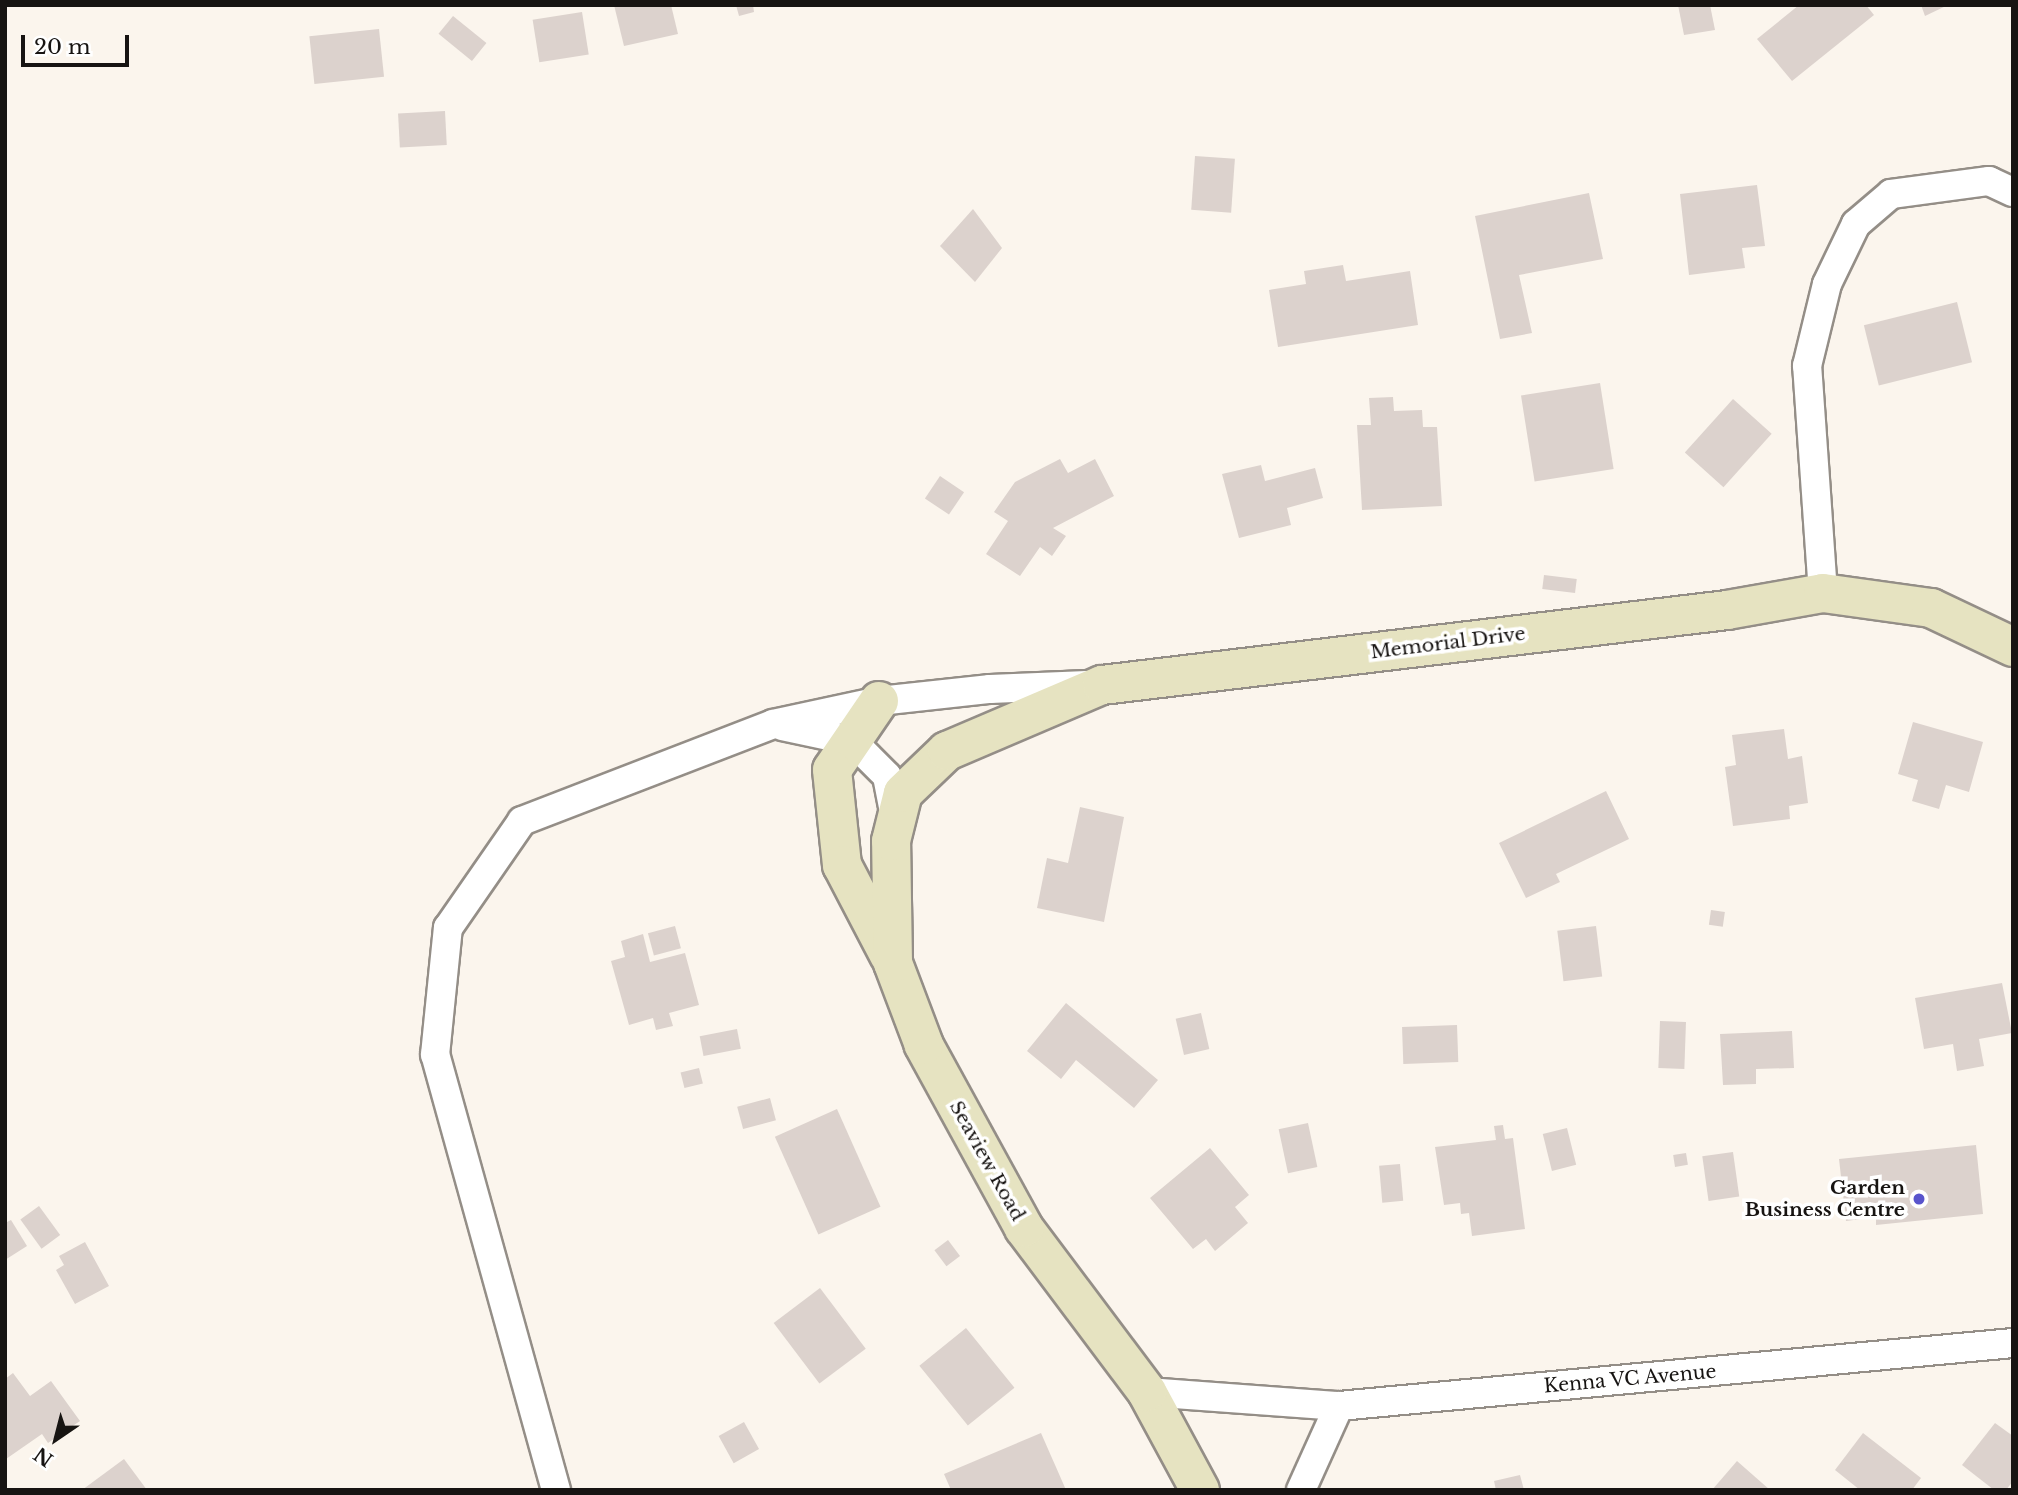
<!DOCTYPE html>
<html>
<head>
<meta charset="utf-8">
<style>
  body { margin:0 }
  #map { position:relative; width:2018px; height:1495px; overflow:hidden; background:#fbf5ed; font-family:"Libre Baskerville",serif }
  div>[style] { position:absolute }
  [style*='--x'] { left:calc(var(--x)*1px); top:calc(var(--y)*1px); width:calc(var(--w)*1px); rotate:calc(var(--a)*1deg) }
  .building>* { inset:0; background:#dcd2cd; transform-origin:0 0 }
  .roads { filter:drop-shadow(2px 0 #948e87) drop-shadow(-2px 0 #948e87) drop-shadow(0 2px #948e87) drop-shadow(0 -2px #948e87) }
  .street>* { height:28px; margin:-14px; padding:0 14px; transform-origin:14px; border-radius:14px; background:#fff }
  .secondary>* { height:38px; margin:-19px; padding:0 19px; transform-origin:19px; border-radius:19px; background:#e6e3c1 }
  .dots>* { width:19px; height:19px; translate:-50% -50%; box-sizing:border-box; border:4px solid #fff; border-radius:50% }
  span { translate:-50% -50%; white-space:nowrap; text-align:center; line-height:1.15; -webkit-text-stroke:7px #fff; paint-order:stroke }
  .street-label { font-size:19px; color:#171412 }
  .poi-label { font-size:19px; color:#171412; font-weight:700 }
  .right { translate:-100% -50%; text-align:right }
  .frame { position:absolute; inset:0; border:7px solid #171412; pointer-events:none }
  .north { position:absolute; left:21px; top:1404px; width:70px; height:70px; -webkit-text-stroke:5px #fff; paint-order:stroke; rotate:215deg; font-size:19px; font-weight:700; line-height:28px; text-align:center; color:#171412 }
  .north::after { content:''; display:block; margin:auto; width:24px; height:32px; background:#171412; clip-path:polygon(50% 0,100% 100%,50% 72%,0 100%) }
  .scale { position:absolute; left:21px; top:35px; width:108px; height:32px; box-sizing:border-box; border:4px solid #171412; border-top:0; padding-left:9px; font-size:21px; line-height:24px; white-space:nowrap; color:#171412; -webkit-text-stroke:5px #fff; paint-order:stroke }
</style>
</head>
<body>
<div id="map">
  <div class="building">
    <i style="clip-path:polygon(614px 5px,671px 5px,678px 34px,624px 46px)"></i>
    <i style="clip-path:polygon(736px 5px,753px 5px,754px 12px,739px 16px)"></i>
    <i style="clip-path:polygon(1678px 5px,1710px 5px,1715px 30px,1684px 35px)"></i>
    <i style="clip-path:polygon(1799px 5px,1866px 5px,1874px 15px,1792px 81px,1757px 39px)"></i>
    <i style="clip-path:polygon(1921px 5px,1948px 5px,1925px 16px)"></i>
    <i style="left:582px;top:12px;width:43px;height:50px;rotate:81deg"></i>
    <i style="left:453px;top:16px;width:43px;height:23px;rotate:39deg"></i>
    <i style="left:379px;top:29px;width:48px;height:70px;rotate:84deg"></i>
    <i style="left:445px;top:111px;width:34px;height:47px;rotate:87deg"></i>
    <i style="left:1195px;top:156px;width:40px;height:54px;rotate:4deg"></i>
    <i style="clip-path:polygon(1757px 185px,1765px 246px,1742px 248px,1745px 268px,1689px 275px,1680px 194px)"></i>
    <i style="clip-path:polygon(1589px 193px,1603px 259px,1519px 275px,1532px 333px,1500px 339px,1475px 216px)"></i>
    <i style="clip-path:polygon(973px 209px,1002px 248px,975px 282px,940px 246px)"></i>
    <i style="clip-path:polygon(1343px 265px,1346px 281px,1410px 271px,1418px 325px,1278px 347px,1269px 290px,1306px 284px,1304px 271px)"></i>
    <i style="left:1957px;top:302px;width:62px;height:96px;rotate:76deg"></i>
    <i style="left:1600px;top:383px;width:87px;height:80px;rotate:81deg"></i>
    <i style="clip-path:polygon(1393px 397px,1394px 411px,1422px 410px,1423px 427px,1437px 427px,1442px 506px,1362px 510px,1357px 425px,1371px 425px,1369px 398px)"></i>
    <i style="left:1733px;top:399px;width:52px;height:72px;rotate:42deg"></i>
    <i style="clip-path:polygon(1060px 459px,1068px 473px,1095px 459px,1114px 496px,1053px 528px,1066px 536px,1052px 556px,1040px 547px,1020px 576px,986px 554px,1008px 521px,994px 512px,1015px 482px)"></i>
    <i style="clip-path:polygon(1261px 465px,1265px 481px,1315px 468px,1323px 498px,1287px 508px,1291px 525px,1239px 538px,1222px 474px)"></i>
    <i style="left:940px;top:476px;width:29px;height:27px;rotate:34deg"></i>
    <i style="left:1544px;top:575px;width:33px;height:14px;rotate:7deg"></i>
    <i style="clip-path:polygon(1913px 722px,1983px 742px,1969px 792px,1946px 785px,1939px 809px,1912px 801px,1918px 780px,1898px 774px)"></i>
    <i style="clip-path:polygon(1784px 729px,1788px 759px,1802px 756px,1808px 803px,1789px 806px,1790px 819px,1733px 826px,1725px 767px,1736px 765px,1732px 735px)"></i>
    <i style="clip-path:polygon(1606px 791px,1629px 839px,1556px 874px,1560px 882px,1526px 898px,1499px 843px)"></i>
    <i style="clip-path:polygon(1080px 807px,1124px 817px,1104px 922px,1037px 908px,1047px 858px,1068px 863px)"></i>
    <i style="left:1711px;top:910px;width:14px;height:15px;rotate:8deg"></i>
    <i style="left:675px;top:926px;width:23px;height:28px;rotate:75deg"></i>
    <i style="left:1596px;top:926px;width:51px;height:39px;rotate:83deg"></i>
    <i style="clip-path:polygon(643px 934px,650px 962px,685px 953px,699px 1005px,669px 1013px,673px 1026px,656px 1030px,653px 1018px,629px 1025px,611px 961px,625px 957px,621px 941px)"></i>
    <i style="clip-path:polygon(2002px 983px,2012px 1033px,1979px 1039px,1984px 1066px,1957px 1071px,1953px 1044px,1924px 1049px,1915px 998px)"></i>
    <i style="clip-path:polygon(1066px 1003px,1158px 1080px,1134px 1108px,1076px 1060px,1061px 1079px,1027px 1051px)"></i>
    <i style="left:1201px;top:1013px;width:37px;height:26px;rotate:77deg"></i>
    <i style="left:1660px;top:1021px;width:26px;height:47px;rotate:2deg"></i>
    <i style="left:1457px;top:1025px;width:37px;height:55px;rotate:88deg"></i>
    <i style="left:737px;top:1029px;width:20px;height:38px;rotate:79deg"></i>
    <i style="clip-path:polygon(1792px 1031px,1794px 1068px,1756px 1069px,1756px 1084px,1723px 1085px,1720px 1034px)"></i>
    <i style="left:699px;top:1068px;width:16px;height:19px;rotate:76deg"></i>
    <i style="left:770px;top:1098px;width:23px;height:34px;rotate:75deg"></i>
    <i style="left:837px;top:1109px;width:107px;height:68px;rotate:66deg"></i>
    <i style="left:1308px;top:1123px;width:45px;height:30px;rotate:78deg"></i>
    <i style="clip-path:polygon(1503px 1125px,1505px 1139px,1513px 1138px,1525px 1229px,1472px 1236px,1469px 1213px,1461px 1214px,1460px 1203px,1444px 1205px,1435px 1147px,1496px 1140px,1494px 1126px)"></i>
    <i style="left:1567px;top:1128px;width:38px;height:25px;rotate:76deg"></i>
    <i style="clip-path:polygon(1976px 1145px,1983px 1214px,1876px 1225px,1876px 1217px,1846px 1221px,1839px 1159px)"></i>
    <i style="clip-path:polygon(1210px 1148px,1249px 1195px,1235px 1207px,1248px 1223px,1215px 1251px,1206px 1239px,1193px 1249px,1150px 1198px)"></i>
    <i style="left:1733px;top:1152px;width:45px;height:31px;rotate:82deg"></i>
    <i style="left:1686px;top:1153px;width:12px;height:13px;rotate:81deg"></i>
    <i style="left:1400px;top:1164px;width:37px;height:21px;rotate:85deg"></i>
    <i style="left:39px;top:1206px;width:36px;height:23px;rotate:54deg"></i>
    <i style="clip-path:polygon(11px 1220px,27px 1246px,5px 1260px,5px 1223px)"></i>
    <i style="left:948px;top:1240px;width:20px;height:17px;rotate:53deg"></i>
    <i style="clip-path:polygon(85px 1242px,109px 1286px,75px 1304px,56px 1270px,64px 1265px,59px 1256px)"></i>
    <i style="left:820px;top:1288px;width:76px;height:58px;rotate:53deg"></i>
    <i style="left:966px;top:1328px;width:77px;height:60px;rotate:51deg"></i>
    <i style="clip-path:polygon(13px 1373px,30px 1396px,51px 1381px,80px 1421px,48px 1443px,42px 1434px,6px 1459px,5px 1379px)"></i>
    <i style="left:744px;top:1422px;width:31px;height:29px;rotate:61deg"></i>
    <i style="clip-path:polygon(1995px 1423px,2013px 1436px,2013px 1481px,2006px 1490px,1994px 1490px,1962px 1465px)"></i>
    <i style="clip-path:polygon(1041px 1433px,1066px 1490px,951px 1490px,944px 1474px)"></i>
    <i style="clip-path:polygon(1863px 1433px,1921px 1478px,1912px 1490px,1860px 1490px,1835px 1470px)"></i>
    <i style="clip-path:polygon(124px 1459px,147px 1490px,82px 1490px)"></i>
    <i style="clip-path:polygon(1737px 1461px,1770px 1490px,1712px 1490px)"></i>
    <i style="clip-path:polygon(1520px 1475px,1524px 1490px,1496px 1490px,1494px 1481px)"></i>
  </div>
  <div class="roads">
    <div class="street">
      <i style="--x:1823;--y:593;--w:228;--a:-94"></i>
      <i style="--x:1807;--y:366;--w:84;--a:-76.3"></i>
      <i style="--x:1827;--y:284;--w:67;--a:-64.2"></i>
      <i style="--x:1856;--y:224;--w:46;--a:-40.6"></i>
      <i style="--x:1891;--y:194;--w:99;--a:-7.6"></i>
      <i style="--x:1989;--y:181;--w:26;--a:25"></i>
      <i style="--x:782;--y:726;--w:72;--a:12.1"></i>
      <i style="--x:852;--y:741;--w:49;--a:45"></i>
      <i style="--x:887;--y:776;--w:42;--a:79"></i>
      <i style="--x:1147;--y:1392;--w:193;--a:4.2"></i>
      <i style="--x:556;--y:1490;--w:452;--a:-105.5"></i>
      <i style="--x:435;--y:1055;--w:128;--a:-84.2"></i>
      <i style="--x:448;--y:928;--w:130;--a:-55.3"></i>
      <i style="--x:522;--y:821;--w:269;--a:-21.1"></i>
      <i style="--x:773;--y:724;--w:108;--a:-12.2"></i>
      <i style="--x:879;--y:701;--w:112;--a:-6.2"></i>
      <i style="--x:990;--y:689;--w:97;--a:-2.4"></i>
      <i style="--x:1301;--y:1490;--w:92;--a:-65.7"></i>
      <i style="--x:1339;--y:1406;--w:677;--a:-5.34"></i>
    </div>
    <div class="secondary">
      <i style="--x:879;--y:701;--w:83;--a:124.3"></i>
      <i style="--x:832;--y:770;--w:96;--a:84"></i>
      <i style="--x:842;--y:865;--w:102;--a:62.4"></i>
      <i style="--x:1200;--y:1490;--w:111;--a:-118.4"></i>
      <i style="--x:1147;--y:1392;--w:205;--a:-126.9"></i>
      <i style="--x:1024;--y:1228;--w:209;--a:-118.7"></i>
      <i style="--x:924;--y:1045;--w:88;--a:-110.7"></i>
      <i style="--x:893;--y:963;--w:122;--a:-90.9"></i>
      <i style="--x:891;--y:841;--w:49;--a:-76"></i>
      <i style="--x:903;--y:793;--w:61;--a:-43.7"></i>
      <i style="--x:947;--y:751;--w:168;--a:-23.1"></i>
      <i style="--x:1102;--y:685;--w:629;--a:-6.84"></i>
      <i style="--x:1727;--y:610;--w:97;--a:-10"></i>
      <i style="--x:1823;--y:593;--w:109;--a:7.9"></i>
      <i style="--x:1931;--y:608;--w:91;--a:25.4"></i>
    </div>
  </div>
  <div class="dots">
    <i style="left:1919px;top:1199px;background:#5954cc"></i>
  </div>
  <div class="street-label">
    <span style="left:1448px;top:643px;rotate:-7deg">Memorial Drive</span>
    <span style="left:987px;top:1161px;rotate:61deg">Seaview Road</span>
    <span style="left:1630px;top:1379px;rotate:-5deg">Kenna VC Avenue</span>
  </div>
  <div class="poi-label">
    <span class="right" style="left:1905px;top:1199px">Garden<br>Business Centre</span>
  </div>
  <div class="frame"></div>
  <div class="north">N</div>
  <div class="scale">20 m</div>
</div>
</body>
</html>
